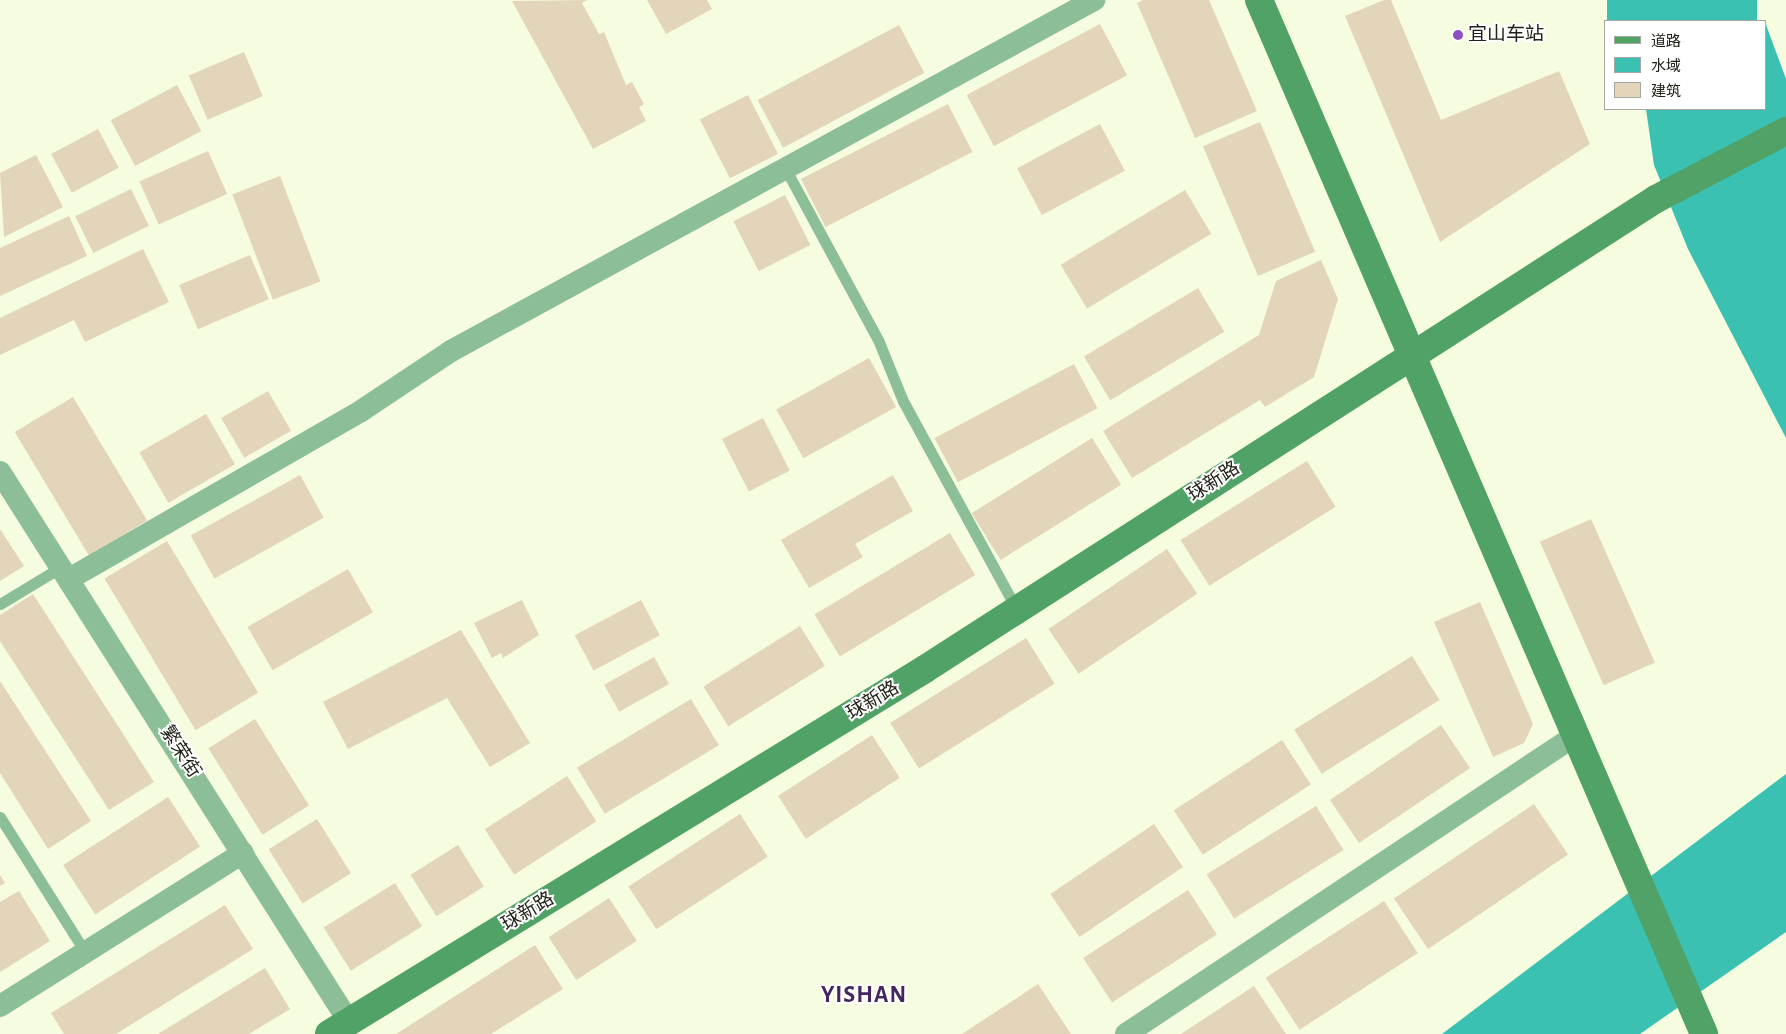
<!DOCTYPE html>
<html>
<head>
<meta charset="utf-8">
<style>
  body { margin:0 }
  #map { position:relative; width:1786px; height:1034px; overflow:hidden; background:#f6fcdf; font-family:"Alegreya Sans","Noto Sans SC",sans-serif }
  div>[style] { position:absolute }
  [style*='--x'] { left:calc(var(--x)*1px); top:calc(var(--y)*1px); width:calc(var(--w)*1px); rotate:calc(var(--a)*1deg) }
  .water>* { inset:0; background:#3ac1b2; transform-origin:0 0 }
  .building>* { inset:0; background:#e3d5ba; transform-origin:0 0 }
  .lane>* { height:11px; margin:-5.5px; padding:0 5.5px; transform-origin:5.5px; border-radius:5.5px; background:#8cbf97 }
  .street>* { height:22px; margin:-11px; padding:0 11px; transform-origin:11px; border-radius:11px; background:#8cbf97 }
  .secondary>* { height:28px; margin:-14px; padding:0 14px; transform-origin:14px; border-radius:14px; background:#51a266 }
  .dots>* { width:14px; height:14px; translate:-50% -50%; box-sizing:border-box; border:2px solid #fff; border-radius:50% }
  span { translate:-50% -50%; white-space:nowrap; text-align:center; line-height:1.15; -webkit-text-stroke:4px #fff; paint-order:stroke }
  .poi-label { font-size:19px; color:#202218 }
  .left { translate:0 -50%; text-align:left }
  .street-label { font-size:19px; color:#202218 }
  .district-label { font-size:24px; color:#452760; font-weight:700; letter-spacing:1px }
  .legend { position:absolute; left:1604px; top:20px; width:162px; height:90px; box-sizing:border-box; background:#fff; border:1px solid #a6a7a3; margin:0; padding:6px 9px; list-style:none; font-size:15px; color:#202218 }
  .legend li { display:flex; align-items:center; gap:10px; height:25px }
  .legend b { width:25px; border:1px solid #a6a7a3 }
</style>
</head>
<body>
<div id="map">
  <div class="water">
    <i style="left:1607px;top:0;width:150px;height:23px"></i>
    <i style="clip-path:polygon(1765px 22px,1786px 79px,1786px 438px,1688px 249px,1654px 165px,1646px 109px,1765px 109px)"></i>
    <i style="clip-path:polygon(1786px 774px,1786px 932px,1640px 1034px,1442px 1034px)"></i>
  </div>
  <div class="building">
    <i style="clip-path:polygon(587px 0,582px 3px,599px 34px,604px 32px,626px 85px,632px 82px,644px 104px,639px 107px,646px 121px,593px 149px,512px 1px)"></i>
    <i style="clip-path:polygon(647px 0,707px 0,712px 9px,666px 34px)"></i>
    <i style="clip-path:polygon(1143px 0,1209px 0,1257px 111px,1195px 138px,1137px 3px)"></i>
    <i style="clip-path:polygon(1384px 0,1391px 0,1441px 120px,1559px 71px,1590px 144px,1440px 242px,1345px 16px)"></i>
    <i style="left:1100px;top:24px;width:58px;height:151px;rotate:62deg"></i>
    <i style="left:899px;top:25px;width:54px;height:160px;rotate:62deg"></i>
    <i style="left:244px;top:52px;width:48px;height:60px;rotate:67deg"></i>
    <i style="left:177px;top:85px;width:52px;height:75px;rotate:62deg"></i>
    <i style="left:748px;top:95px;width:66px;height:54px;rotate:63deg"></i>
    <i style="left:948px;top:104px;width:54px;height:165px;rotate:63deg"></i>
    <i style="left:1260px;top:122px;width:141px;height:62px;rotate:67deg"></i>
    <i style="left:1100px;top:124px;width:53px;height:94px;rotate:62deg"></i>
    <i style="left:98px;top:129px;width:44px;height:53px;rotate:62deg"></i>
    <i style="left:208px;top:151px;width:47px;height:75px;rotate:66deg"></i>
    <i style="clip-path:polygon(36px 155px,63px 207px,4px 237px,0 173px)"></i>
    <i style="left:280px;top:176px;width:113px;height:51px;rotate:69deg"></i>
    <i style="left:131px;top:189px;width:41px;height:62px;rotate:64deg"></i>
    <i style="left:1185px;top:190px;width:51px;height:145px;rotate:59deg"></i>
    <i style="left:785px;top:195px;width:56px;height:58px;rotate:63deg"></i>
    <i style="clip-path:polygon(69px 216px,87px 256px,0 296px,0 248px)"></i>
    <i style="clip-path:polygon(143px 249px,169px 302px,85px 342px,74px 320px,0 355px,0 318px)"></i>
    <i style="left:250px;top:255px;width:48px;height:77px;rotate:67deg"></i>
    <i style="clip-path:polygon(1321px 260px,1338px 299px,1314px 377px,1265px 407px,1260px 400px,1132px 478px,1103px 431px,1259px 335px,1276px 281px)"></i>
    <i style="left:1198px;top:288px;width:51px;height:133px;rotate:59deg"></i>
    <i style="left:869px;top:358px;width:56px;height:106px;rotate:61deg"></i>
    <i style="left:1074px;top:364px;width:50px;height:158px;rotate:62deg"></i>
    <i style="left:268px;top:391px;width:46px;height:54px;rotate:60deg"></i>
    <i style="left:73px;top:397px;width:144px;height:68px;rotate:59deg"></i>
    <i style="left:206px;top:414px;width:58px;height:77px;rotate:60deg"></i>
    <i style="left:763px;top:418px;width:59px;height:46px;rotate:63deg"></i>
    <i style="left:1092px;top:438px;width:55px;height:142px;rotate:58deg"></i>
    <i style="left:1307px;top:461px;width:54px;height:149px;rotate:58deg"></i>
    <i style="left:300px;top:475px;width:49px;height:125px;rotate:61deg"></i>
    <i style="clip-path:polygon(893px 475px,913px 511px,855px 544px,863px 557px,809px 588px,781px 540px)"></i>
    <i style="left:1591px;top:519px;width:157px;height:56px;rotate:66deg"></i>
    <i style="clip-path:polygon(0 529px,24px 566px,0 581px)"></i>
    <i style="left:950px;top:533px;width:49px;height:158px;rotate:59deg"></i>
    <i style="left:167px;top:541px;width:177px;height:73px;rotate:59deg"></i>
    <i style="left:1167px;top:549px;width:54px;height:143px;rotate:56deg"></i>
    <i style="left:348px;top:569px;width:50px;height:116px;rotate:60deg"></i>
    <i style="clip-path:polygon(33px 594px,154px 782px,109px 810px,0 641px,0 615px)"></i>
    <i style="clip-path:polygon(522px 600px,539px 635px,503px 658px,501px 653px,492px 658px,474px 623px)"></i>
    <i style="left:641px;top:600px;width:40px;height:75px;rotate:62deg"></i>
    <i style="clip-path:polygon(1480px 602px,1533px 724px,1524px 743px,1493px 757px,1434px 622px)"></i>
    <i style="left:800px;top:626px;width:47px;height:114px;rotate:58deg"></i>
    <i style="clip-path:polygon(461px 630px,530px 743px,490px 767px,447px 698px,348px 749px,323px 702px)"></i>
    <i style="left:1026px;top:638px;width:54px;height:160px;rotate:58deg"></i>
    <i style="left:1412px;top:656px;width:52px;height:139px;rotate:58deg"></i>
    <i style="left:654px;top:657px;width:31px;height:57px;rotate:61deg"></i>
    <i style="clip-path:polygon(0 681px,91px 821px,48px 849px,0 773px)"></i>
    <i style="left:691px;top:699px;width:54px;height:133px;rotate:59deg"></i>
    <i style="left:255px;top:719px;width:102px;height:55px;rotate:58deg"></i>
    <i style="left:1441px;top:725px;width:52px;height:134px;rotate:56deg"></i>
    <i style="left:872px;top:735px;width:51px;height:112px;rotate:57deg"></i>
    <i style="left:1282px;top:740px;width:53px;height:129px;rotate:57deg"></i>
    <i style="left:567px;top:776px;width:54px;height:98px;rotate:57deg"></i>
    <i style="left:168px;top:797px;width:59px;height:125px;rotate:57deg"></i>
    <i style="left:1534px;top:804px;width:61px;height:169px;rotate:56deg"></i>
    <i style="left:1316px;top:806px;width:52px;height:129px;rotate:58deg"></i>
    <i style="left:740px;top:814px;width:51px;height:133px;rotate:57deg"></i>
    <i style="left:317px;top:819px;width:64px;height:57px;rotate:58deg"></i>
    <i style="left:1154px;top:824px;width:52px;height:125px;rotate:56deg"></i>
    <i style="left:458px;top:845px;width:49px;height:56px;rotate:58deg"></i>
    <i style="clip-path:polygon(0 875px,5px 883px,0 886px)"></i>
    <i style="left:395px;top:883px;width:51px;height:84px;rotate:58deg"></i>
    <i style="left:1188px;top:890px;width:53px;height:125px;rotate:57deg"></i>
    <i style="clip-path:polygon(19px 891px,50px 941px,0 972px,0 902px)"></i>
    <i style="left:609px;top:898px;width:51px;height:72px;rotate:57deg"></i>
    <i style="left:1384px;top:901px;width:62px;height:141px;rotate:57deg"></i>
    <i style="clip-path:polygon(225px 905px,253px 949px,116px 1034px,64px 1034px,51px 1013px)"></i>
    <i style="clip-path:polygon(535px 945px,563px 989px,491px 1034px,396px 1034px)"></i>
    <i style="clip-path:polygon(265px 968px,290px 1009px,249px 1034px,158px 1034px)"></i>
    <i style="clip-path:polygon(1038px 984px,1071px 1034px,962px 1034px)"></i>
    <i style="clip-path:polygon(1254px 986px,1286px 1034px,1181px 1034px)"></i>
  </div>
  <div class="lane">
    <i style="--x:784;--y:166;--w:200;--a:61.6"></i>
    <i style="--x:879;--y:342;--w:64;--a:67.9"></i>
    <i style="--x:903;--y:401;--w:238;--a:61.4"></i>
    <i style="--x:0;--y:604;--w:71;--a:-31.2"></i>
    <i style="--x:0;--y:817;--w:160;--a:57.8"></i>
  </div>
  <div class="street">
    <i style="--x:0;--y:472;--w:651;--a:57.6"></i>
    <i style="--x:69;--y:579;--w:337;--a:-29.9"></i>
    <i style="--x:361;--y:411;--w:108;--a:-33.7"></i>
    <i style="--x:451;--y:351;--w:733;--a:-28.63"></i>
    <i style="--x:0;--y:1006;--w:287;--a:-32.2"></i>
    <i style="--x:1126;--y:1034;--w:537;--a:-33.6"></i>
  </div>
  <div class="secondary">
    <i style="--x:1259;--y:0;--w:1126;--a:66.71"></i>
    <i style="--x:329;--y:1034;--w:699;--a:-31.48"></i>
    <i style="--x:925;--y:669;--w:869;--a:-32.74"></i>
    <i style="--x:1656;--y:199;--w:147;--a:-27.6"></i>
  </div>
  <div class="dots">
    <i style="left:1458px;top:35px;background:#8e4ec3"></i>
  </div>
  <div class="poi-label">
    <span class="left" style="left:1468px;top:35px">宜山车站</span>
  </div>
  <div class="street-label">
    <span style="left:1214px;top:482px;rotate:-33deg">球新路</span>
    <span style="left:873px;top:701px;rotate:-31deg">球新路</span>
    <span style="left:180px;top:752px;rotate:57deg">繁荣街</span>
    <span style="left:528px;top:912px;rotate:-31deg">球新路</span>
  </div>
  <div class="district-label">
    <span style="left:864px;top:996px">YISHAN</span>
  </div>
  <ul class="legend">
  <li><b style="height:6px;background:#51a266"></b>道路</li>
  <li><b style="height:14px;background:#3ac1b2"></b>水域</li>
  <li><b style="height:14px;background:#e3d5ba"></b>建筑</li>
  </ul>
</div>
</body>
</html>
